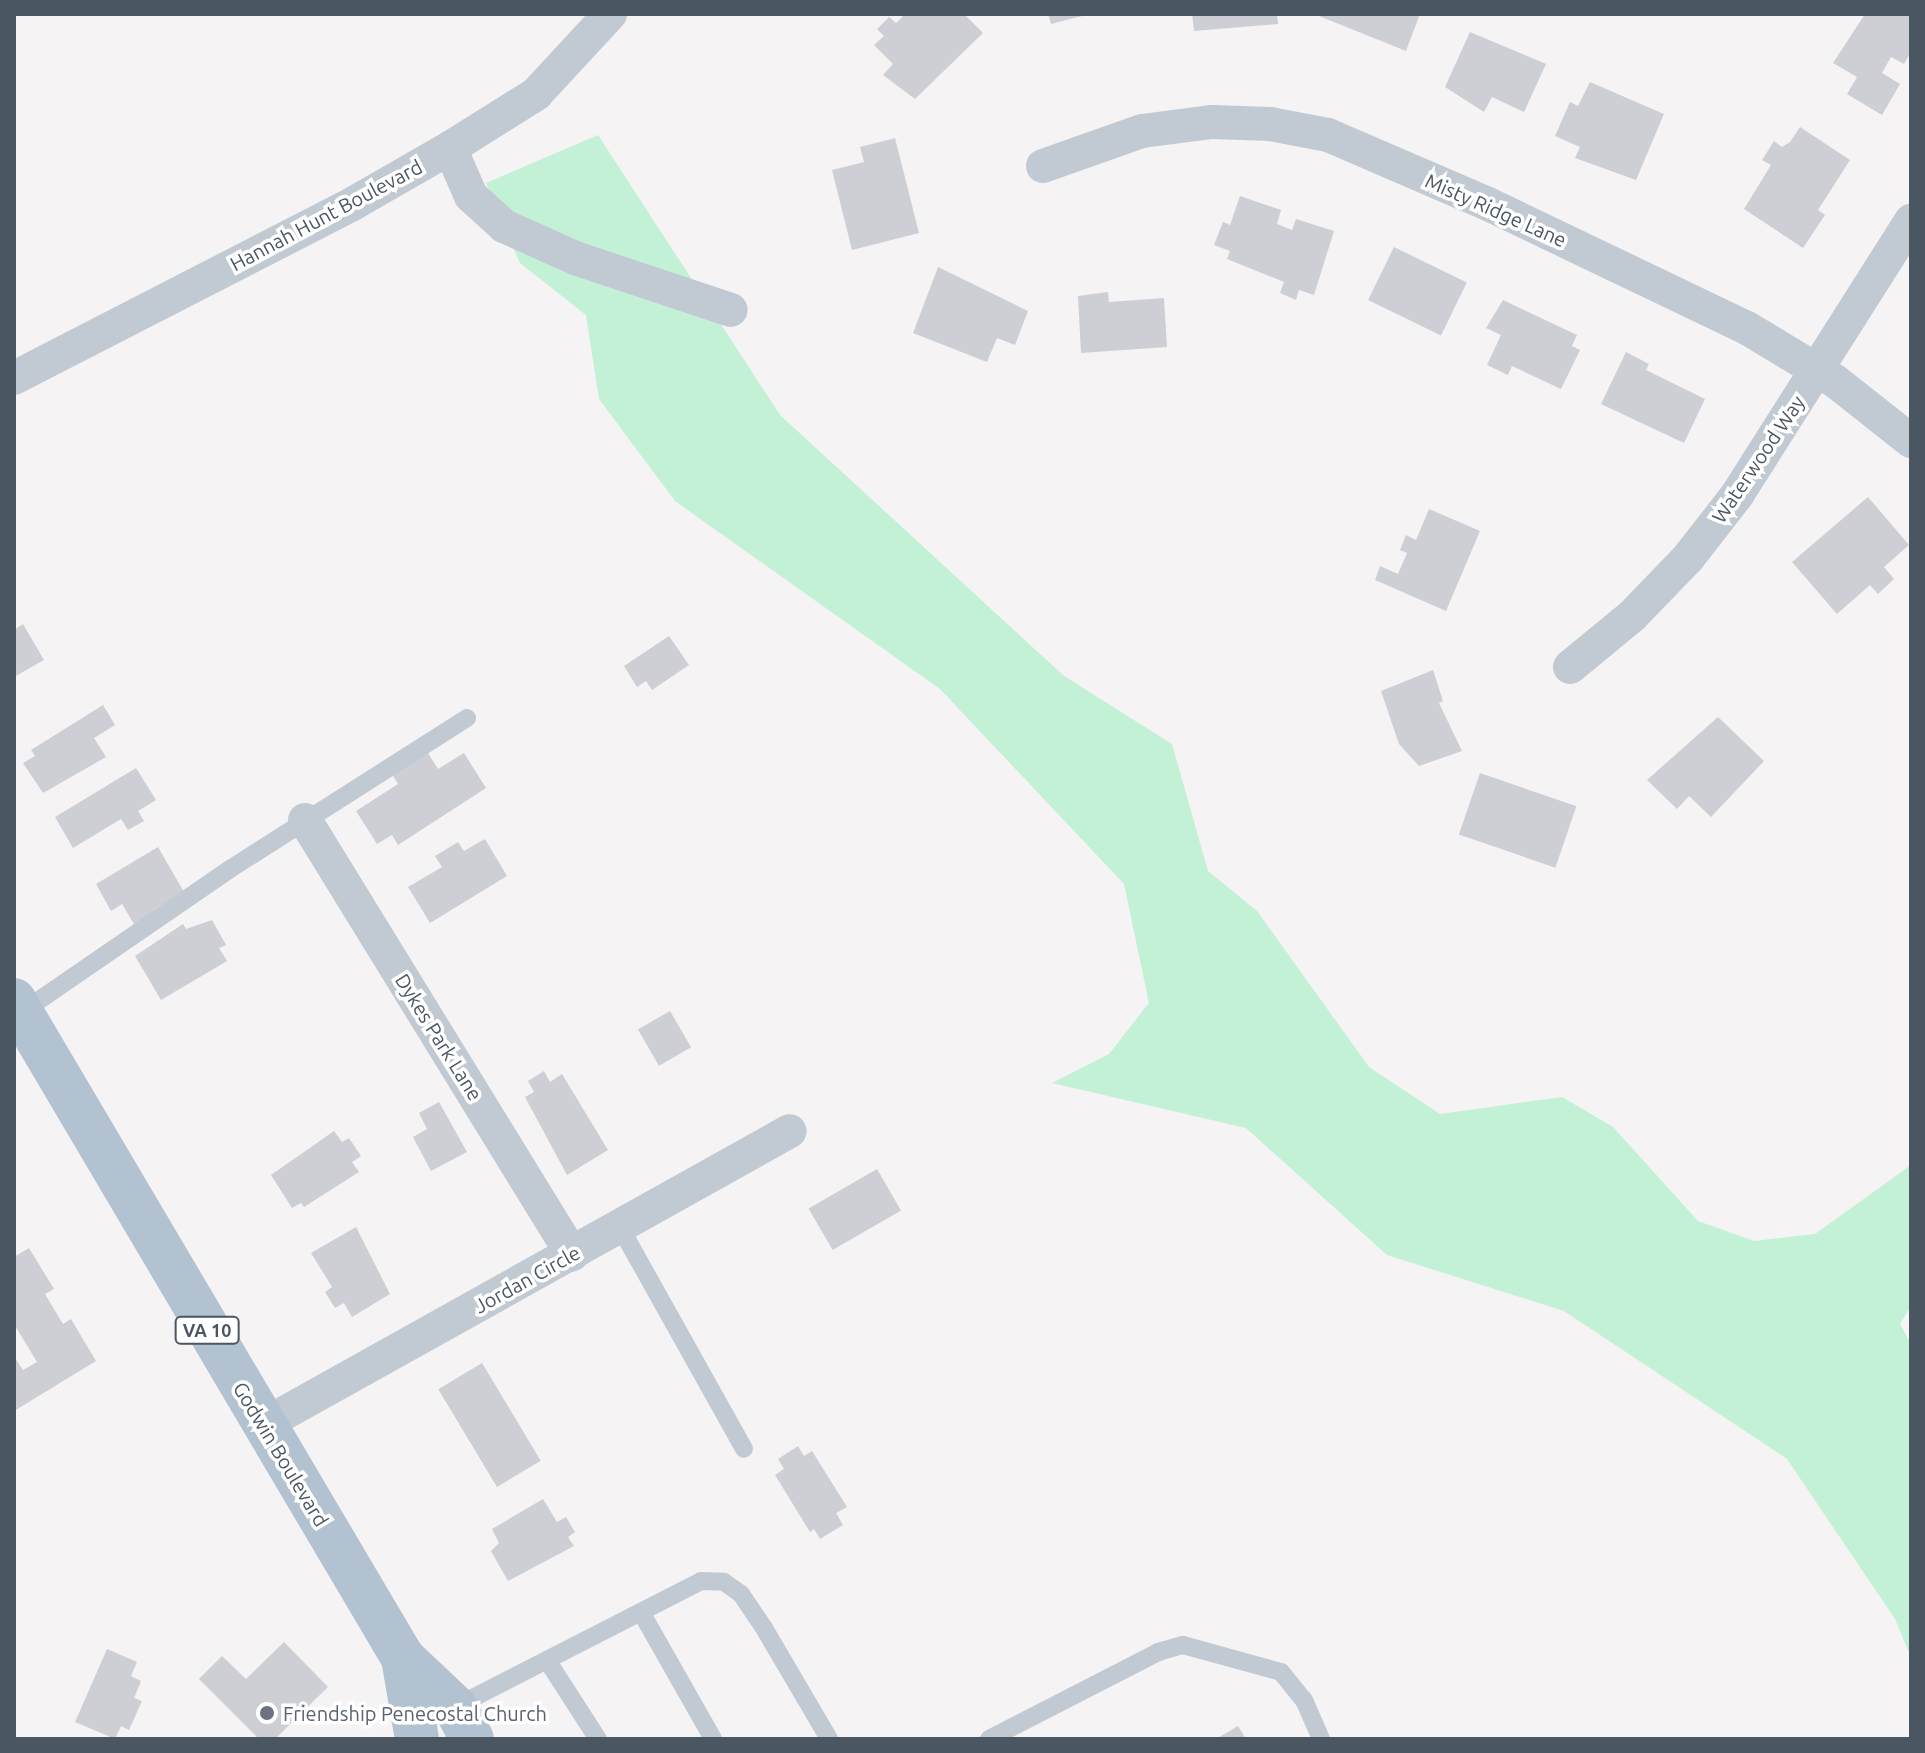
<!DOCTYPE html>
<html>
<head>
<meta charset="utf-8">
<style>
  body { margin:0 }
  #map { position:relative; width:1925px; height:1753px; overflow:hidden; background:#f5f3f3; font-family:Ubuntu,sans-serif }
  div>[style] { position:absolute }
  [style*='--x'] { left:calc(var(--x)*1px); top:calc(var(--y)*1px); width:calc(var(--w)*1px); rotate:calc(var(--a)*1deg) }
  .green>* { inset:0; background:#c3f1d5 }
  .building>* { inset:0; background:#cdcfd5; transform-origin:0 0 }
  .service>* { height:18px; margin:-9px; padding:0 9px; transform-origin:9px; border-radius:9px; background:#c1cad2 }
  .minor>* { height:34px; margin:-17px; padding:0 17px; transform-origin:17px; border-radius:17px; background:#c1cad2 }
  .primary>* { height:44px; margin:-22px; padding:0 22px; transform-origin:22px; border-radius:22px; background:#b3c2d1 }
  .dots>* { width:22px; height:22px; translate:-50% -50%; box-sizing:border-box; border:4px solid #fff; border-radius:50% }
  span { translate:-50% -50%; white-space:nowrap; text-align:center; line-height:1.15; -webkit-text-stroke:7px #fff; paint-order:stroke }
  .shield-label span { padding:2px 6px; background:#fff; border:2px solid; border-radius:6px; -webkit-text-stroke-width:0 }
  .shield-label { font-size:18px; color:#4a5661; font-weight:700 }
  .street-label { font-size:20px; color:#4a5661 }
  .worship-label { font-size:20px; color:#5b616d }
  .left { translate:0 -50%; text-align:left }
  .frame { position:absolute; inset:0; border:16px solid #4a5661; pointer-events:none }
</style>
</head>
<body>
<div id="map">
  <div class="green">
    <i style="clip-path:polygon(598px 135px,780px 415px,1064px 676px,1172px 744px,1208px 871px,1257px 911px,1369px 1067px,1440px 1114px,1562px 1097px,1613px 1127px,1698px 1221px,1754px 1241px,1815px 1234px,1911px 1165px,1911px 1306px,1900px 1324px,1911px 1344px,1911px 1657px,1895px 1619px,1787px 1459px,1564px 1311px,1387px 1255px,1246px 1128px,1052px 1083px,1109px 1054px,1149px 1003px,1124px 884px,940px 689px,675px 501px,599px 399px,586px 315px,520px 263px,486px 183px)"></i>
  </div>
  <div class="building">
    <i style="clip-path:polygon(905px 14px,964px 14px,983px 33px,915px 99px,883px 75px,893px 64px,874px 45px,884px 36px,877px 29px,889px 17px,896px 23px)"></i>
    <i style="clip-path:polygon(1048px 14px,1086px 14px,1086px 15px,1051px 24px)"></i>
    <i style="clip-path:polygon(1192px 14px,1277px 14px,1278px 24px,1194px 31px)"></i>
    <i style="clip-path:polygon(1314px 14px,1420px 14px,1406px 51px)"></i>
    <i style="clip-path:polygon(1865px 14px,1911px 16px,1911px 52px,1904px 64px,1891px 57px,1882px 73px,1900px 84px,1882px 115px,1847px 94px,1857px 77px,1833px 63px)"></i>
    <i style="clip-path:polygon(1470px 32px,1546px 64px,1524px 112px,1492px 97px,1484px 112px,1445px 87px)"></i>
    <i style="clip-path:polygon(1590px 82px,1664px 114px,1636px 180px,1575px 158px,1580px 147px,1555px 136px,1570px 102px,1578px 106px)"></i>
    <i style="clip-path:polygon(1800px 127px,1850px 160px,1818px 210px,1825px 215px,1803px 248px,1744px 209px,1771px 165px,1762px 160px,1774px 141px,1782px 147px,1790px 142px)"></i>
    <i style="clip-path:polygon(895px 138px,919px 233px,852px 250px,832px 170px,864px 162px,860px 147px)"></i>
    <i style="clip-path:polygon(1240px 196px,1281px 210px,1277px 224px,1292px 230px,1296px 219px,1334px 231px,1314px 295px,1299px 290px,1296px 300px,1280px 293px,1284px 282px,1227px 259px,1230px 251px,1214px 245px,1223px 222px,1230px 225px)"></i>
    <i style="left:1394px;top:247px;width:81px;height:59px;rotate:26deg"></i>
    <i style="clip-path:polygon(938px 267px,1028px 311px,1015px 345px,997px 338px,987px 362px,913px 333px)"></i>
    <i style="clip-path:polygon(1108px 292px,1109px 302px,1164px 298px,1167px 347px,1081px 353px,1078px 296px)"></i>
    <i style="clip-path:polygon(1503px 300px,1577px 335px,1572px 346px,1580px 350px,1561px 389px,1512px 366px,1508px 375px,1487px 365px,1501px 335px,1486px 328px)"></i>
    <i style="clip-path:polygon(1626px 352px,1649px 364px,1646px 370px,1705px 399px,1684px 443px,1601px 404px)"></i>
    <i style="clip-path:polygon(1868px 497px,1909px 545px,1884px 567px,1894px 579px,1878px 594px,1870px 585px,1837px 614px,1792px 562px)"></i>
    <i style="clip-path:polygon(1429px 509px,1480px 531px,1446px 611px,1375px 580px,1380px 566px,1398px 574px,1407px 553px,1400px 550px,1406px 535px,1416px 540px)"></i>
    <i style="clip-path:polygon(23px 624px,44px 660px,14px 677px,14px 630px)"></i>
    <i style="clip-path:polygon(669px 636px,689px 665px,652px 690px,646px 681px,637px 687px,624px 666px)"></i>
    <i style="clip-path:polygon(1433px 670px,1443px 701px,1439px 703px,1462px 751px,1419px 766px,1399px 744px,1381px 691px)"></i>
    <i style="clip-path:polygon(103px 705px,115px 725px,94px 738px,106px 757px,43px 793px,23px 763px,35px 756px,31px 750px)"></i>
    <i style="clip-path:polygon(1718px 717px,1764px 761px,1711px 817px,1689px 796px,1677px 809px,1647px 780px)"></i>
    <i style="clip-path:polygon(425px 748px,438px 769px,464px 753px,486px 788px,398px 845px,392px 835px,377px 844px,356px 811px,398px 784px,390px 771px)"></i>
    <i style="clip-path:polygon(136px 768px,156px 800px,138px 811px,144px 821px,128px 830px,121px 819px,73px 848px,55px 817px)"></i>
    <i style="left:1480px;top:773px;width:102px;height:65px;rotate:19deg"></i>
    <i style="clip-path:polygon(485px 839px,507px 876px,430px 923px,408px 887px,442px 867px,435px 856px,458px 842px,464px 851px)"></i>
    <i style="clip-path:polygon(158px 847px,184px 892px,154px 910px,157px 916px,137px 929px,122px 904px,111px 911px,96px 884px)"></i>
    <i style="clip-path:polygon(212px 920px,226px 945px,219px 948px,227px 961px,161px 1000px,135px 956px,183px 924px,186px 929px)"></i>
    <i style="left:670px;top:1011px;width:42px;height:37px;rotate:60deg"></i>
    <i style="clip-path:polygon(544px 1071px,550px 1082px,562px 1074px,608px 1150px,567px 1175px,525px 1097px,534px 1092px,528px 1081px)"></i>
    <i style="clip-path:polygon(439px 1102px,467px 1152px,431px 1171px,413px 1137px,427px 1129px,419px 1113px)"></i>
    <i style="clip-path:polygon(334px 1131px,342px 1142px,349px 1138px,361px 1156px,352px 1162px,359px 1172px,304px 1207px,301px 1203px,292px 1208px,271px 1175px)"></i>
    <i style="left:877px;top:1169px;width:48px;height:79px;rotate:60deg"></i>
    <i style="clip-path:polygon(356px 1227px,390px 1294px,352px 1317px,344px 1303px,335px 1308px,325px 1292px,332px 1287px,311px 1253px)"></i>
    <i style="clip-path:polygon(29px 1248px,54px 1289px,45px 1294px,63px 1324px,71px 1319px,96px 1361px,14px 1411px,14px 1356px,23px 1370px,37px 1362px,14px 1324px,14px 1257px)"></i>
    <i style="left:482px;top:1363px;width:114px;height:51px;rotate:59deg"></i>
    <i style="clip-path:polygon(798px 1446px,804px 1456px,812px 1451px,847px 1507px,836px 1513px,843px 1525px,820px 1539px,814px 1529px,810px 1532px,775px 1475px,784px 1469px,778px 1459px)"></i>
    <i style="clip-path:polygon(543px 1499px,557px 1522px,566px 1517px,575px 1532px,568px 1537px,574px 1546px,508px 1581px,491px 1551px,499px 1543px,492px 1529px)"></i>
    <i style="clip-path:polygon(284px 1642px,328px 1687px,275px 1739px,259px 1739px,199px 1679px,222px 1656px,246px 1679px)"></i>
    <i style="clip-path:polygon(107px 1649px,137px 1662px,131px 1676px,141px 1681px,134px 1698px,142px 1701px,129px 1730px,121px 1726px,115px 1739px,75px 1722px)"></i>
    <i style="clip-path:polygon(1238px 1726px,1246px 1739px,1216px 1739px)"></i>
  </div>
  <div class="service">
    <i style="--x:22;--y:1012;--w:252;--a:-34.5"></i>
    <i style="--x:230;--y:869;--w:281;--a:-32.5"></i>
    <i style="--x:620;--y:1227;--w:254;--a:60.8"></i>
    <i style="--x:641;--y:1612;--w:146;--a:60.4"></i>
    <i style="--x:547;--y:1660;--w:94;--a:57.2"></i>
    <i style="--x:455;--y:1707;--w:276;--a:-27.1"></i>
    <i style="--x:701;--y:1581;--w:23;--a:2"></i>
    <i style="--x:724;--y:1582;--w:21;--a:35"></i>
    <i style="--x:741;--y:1594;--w:41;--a:55.9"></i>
    <i style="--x:764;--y:1628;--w:129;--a:59.6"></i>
    <i style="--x:989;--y:1739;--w:190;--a:-27.2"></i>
    <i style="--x:1158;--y:1652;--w:26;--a:-16"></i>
    <i style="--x:1183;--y:1645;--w:102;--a:15.4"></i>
    <i style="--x:1281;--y:1672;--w:36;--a:51"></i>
    <i style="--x:1304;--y:1700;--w:43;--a:66.4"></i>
  </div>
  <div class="minor">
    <i style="--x:450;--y:148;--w:52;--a:66.4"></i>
    <i style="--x:471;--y:196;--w:45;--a:42.3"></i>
    <i style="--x:504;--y:226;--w:78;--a:24.3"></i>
    <i style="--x:575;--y:258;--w:164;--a:18.4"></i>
    <i style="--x:1043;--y:166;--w:105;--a:-19.5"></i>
    <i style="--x:1142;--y:131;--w:71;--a:-7.3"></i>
    <i style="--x:1212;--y:122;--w:58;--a:2"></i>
    <i style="--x:1270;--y:124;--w:59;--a:10.7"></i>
    <i style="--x:1328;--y:135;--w:174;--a:23.3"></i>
    <i style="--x:1488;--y:204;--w:287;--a:25.6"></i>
    <i style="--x:1747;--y:328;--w:103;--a:31.1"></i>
    <i style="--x:1835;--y:381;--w:97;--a:38.3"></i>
    <i style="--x:14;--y:378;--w:382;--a:-27.2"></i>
    <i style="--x:354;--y:203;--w:111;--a:-29.8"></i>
    <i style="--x:450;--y:148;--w:102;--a:-32.1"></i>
    <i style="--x:536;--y:94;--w:109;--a:-47.2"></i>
    <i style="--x:1570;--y:667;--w:80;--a:-39.4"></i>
    <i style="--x:1632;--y:616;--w:81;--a:-46"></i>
    <i style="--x:1688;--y:558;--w:80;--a:-52.1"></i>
    <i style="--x:1737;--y:495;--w:325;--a:-57.6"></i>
    <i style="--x:305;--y:820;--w:510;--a:58.4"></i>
    <i style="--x:263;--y:1425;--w:603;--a:-29.16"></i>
  </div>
  <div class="primary">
    <i style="--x:14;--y:1000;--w:764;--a:59.41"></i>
    <i style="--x:403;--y:1658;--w:71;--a:43.3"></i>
    <i style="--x:455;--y:1707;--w:36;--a:62"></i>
    <i style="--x:403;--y:1658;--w:82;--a:80.2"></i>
  </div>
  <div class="dots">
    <i style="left:267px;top:1713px;background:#6b7280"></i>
  </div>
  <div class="shield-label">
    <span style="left:207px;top:1330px">VA 10</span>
  </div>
  <div class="street-label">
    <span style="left:1496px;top:210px;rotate:24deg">Misty Ridge Lane</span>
    <span style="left:326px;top:215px;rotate:-28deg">Hannah Hunt Boulevard</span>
    <span style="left:1758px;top:459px;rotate:-56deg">Waterwood Way</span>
    <span style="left:439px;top:1037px;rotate:58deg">Dykes Park Lane</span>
    <span style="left:527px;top:1279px;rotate:-29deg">Jordan Circle</span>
    <span style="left:281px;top:1454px;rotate:59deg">Godwin Boulevard</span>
  </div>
  <div class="worship-label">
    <span class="left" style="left:283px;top:1713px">Friendship Penecostal Church</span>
  </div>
  <div class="frame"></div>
</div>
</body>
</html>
